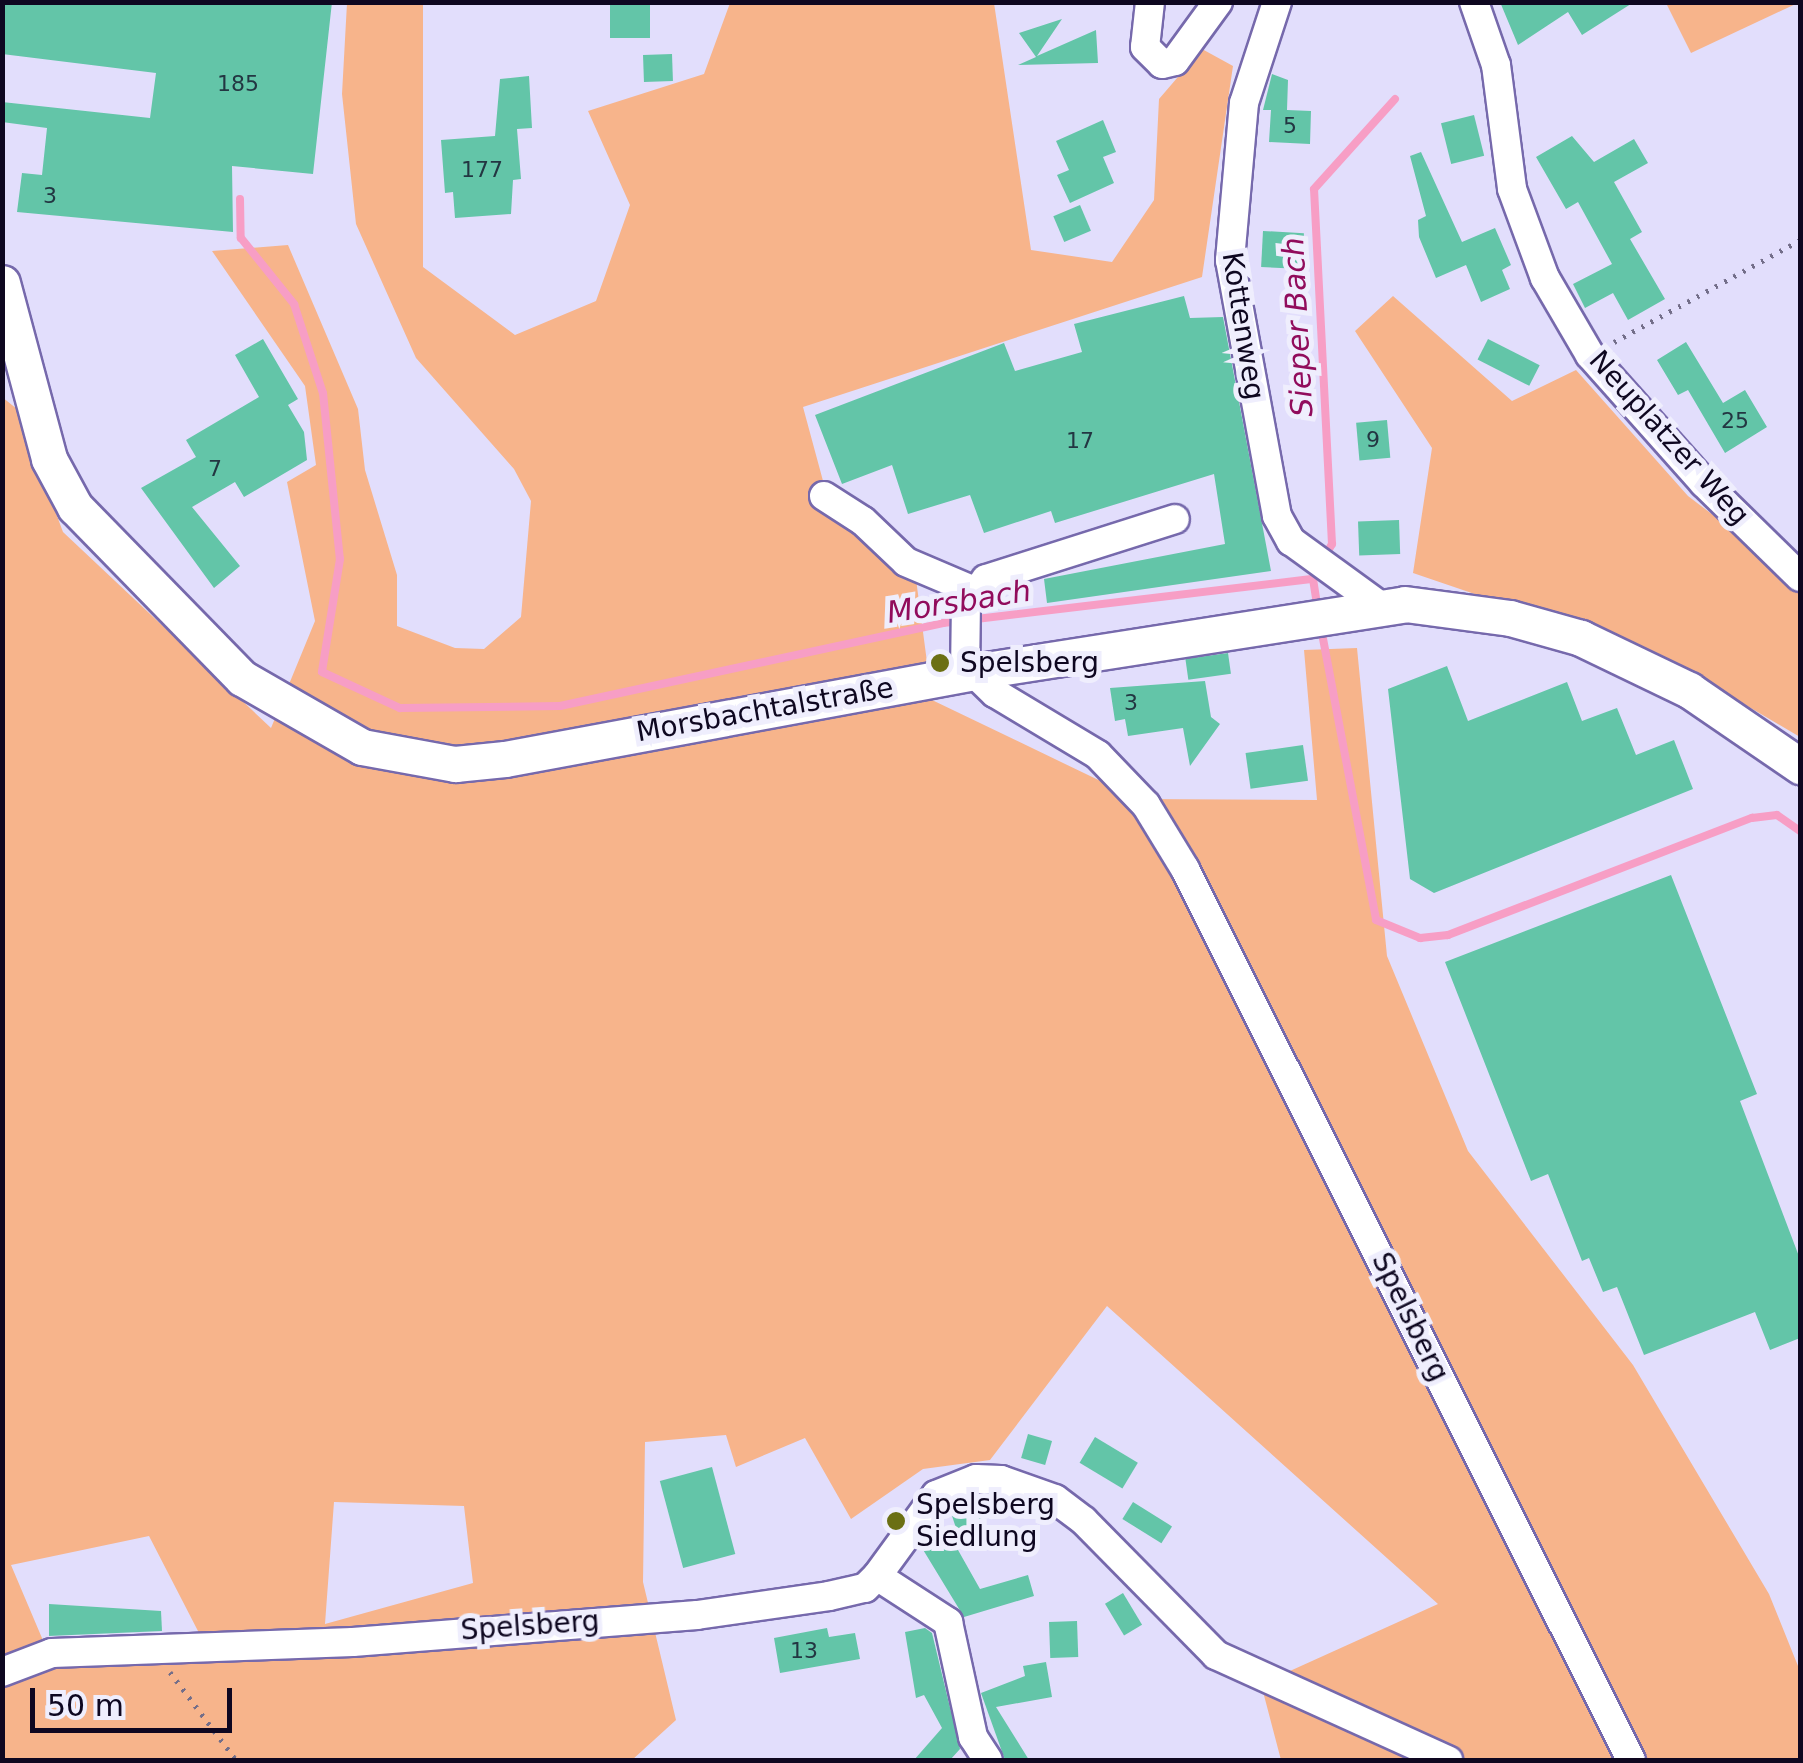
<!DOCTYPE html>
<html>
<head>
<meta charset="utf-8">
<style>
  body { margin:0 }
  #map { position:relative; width:1803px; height:1763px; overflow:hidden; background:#e2defc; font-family:"DejaVu Sans",sans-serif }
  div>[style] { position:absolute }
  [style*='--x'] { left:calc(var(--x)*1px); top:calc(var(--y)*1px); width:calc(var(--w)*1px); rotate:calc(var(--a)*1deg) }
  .green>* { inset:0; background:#f7b48b }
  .stream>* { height:8px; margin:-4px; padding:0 4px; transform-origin:4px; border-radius:4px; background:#f79ec5 }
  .building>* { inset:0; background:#63c5a8; transform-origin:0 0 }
  .path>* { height:5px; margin-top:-2.5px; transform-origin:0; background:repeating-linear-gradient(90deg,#736e89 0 2.5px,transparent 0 10.5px) }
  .roads { filter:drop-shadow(2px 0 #7669ac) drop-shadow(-2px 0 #7669ac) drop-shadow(0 2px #7669ac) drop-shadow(0 -2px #7669ac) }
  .minor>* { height:28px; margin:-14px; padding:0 14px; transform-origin:14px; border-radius:14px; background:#fff }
  .major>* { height:35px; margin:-17.5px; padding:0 17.5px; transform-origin:17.5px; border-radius:17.5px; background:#fff }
  .dots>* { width:28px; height:28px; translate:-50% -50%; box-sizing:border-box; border:5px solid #efeefd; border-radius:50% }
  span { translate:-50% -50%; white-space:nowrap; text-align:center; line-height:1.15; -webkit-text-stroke:10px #efeefd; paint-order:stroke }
  .number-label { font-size:22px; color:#233642 }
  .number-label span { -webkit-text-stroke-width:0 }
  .street-label { font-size:28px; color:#0e0720 }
  .poi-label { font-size:28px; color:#0e0720 }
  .left { translate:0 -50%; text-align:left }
  .water-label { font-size:30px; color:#910c5c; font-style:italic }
  .frame { position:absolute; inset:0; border:5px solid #0e0720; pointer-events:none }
  .scale { position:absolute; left:30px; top:1688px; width:202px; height:45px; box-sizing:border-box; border:5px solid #0e0720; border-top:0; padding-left:12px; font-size:30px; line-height:35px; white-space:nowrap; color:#0e0720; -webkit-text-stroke:8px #efeefd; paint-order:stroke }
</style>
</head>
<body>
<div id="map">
  <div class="green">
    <i style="clip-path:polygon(1800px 2px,1691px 53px,1666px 3px,1666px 2px)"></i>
    <i style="clip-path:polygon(evenodd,347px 3px,423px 3px,423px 267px,515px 335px,596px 301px,630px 205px,588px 111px,704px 74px,730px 3px,994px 3px,1031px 250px,1112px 262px,1154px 200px,1159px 99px,1202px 49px,1233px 66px,1202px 277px,803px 407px,832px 514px,916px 579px,932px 700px,1138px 799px,1317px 800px,1304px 650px,1357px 648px,1387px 956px,1468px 1151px,1633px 1365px,1769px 1594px,1800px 1671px,1800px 1760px,1281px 1760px,1261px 1684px,1438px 1604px,1107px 1306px,990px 1460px,923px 1469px,851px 1519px,805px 1438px,736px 1467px,726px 1435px,645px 1442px,643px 1582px,676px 1720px,632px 1760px,3px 1760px,2px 397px,17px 409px,63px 532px,271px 728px,315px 621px,287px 482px,316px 465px,305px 386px,212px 251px,288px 245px,358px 409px,365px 470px,397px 575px,397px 626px,455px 648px,484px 649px,521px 617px,531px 501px,514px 469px,416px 358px,356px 224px,342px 94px,347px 3px,334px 1502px,464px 1506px,473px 1583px,325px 1624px,334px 1502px,347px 3px,149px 1536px,199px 1633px,53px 1664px,11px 1565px,149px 1536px)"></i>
    <i style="clip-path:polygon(1393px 296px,1512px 401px,1576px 370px,1688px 496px,1784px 569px,1800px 588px,1800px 737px,1671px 661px,1413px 573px,1432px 448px,1355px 331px)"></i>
  </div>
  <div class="stream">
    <i style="--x:240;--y:199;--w:39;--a:89"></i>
    <i style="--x:241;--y:238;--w:85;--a:51.2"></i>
    <i style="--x:294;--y:304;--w:94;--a:72"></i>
    <i style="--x:323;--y:393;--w:167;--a:84.2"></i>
    <i style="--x:340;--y:559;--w:114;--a:99.1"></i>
    <i style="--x:322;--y:672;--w:86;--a:24.8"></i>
    <i style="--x:400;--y:708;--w:160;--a:-0.7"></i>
    <i style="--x:560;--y:706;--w:392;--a:-12.2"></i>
    <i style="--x:943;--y:623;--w:373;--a:-6.8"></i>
    <i style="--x:1313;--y:579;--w:30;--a:81"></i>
    <i style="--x:1325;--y:556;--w:14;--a:-60"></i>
    <i style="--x:1332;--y:544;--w:355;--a:-92.9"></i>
    <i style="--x:1314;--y:189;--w:121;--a:-48"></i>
    <i style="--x:1321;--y:628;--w:297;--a:79.3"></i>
    <i style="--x:1376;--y:920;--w:48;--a:22.2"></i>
    <i style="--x:1420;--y:938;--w:28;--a:-6"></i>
    <i style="--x:1448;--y:935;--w:326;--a:-21.1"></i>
    <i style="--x:1752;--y:818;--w:25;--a:-7"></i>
    <i style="--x:1777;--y:815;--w:28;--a:35"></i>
  </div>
  <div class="building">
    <i style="clip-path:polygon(2px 2px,332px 2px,313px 174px,232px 166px,233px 232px,17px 212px,22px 173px,42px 175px,47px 128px,2px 122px,2px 102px,150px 118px,156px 73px,2px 54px)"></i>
    <i style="left:610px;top:2px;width:40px;height:36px"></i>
    <i style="clip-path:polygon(1500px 2px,1634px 2px,1582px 35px,1568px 12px,1518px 45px)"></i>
    <i style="clip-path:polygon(1062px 19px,1037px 56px,1096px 30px,1098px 63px,1018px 65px,1036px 57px,1019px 33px)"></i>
    <i style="left:672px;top:54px;width:27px;height:29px;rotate:88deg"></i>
    <i style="clip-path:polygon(1272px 74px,1288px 80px,1287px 110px,1311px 111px,1310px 144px,1269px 142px,1271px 110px,1263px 110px)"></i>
    <i style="clip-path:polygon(529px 76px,532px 128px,517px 129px,521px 179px,513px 180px,511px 214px,455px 218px,453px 192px,445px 193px,441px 140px,495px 136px,500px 79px)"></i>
    <i style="left:1474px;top:115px;width:42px;height:34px;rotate:76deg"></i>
    <i style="clip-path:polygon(1103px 120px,1116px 152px,1103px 157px,1114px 183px,1070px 203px,1057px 175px,1069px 170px,1056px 141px)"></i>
    <i style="clip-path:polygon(1572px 136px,1594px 162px,1634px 139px,1648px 163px,1614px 182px,1642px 232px,1630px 239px,1665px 299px,1628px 320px,1613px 293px,1585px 308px,1573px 284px,1612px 264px,1578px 202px,1566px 209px,1536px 157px)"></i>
    <i style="clip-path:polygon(1421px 152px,1462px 242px,1495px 228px,1511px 265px,1502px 270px,1510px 289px,1481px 302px,1466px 265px,1436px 278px,1419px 237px,1418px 220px,1426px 216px,1410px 156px)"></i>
    <i style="left:1080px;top:205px;width:28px;height:29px;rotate:67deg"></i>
    <i style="left:1263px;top:231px;width:41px;height:36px;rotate:3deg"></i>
    <i style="clip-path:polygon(1184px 296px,1190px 318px,1223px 317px,1271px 571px,1047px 603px,1044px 579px,1225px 544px,1214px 474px,1055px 523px,1051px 511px,984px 533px,970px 495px,908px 514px,892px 465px,842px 484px,815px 415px,1004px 343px,1015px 371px,1082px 352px,1074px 324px)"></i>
    <i style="clip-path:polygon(263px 339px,298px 399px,288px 405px,304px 432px,307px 460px,244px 497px,235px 482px,192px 507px,240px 566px,214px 588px,141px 488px,196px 457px,186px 440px,259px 397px,235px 355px)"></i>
    <i style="left:1488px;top:339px;width:58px;height:23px;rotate:27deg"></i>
    <i style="clip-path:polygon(1686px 342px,1723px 403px,1745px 390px,1767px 427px,1725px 453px,1688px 390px,1678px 395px,1657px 360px)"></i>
    <i style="left:1387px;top:420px;width:38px;height:31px;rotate:85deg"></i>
    <i style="left:1399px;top:520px;width:34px;height:41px;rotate:88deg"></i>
    <i style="left:1228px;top:653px;width:21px;height:43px;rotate:82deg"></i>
    <i style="clip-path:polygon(1447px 666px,1468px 721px,1567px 682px,1582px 721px,1617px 708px,1636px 755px,1674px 740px,1693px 789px,1434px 893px,1410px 879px,1388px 689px)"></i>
    <i style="clip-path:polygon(1205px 681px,1211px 717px,1220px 724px,1190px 766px,1183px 728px,1128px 736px,1125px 719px,1115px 721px,1110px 688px)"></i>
    <i style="left:1303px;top:745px;width:36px;height:58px;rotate:82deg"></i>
    <i style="clip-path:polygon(1671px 875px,1757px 1094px,1740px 1101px,1800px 1259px,1800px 1338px,1770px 1350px,1755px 1312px,1644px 1355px,1617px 1287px,1603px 1292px,1589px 1258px,1582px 1261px,1548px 1174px,1531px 1181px,1445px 962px)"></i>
    <i style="left:1028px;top:1434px;width:25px;height:25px;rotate:16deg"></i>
    <i style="left:1095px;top:1437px;width:50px;height:30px;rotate:31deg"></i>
    <i style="left:712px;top:1467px;width:90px;height:54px;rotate:75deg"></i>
    <i style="left:976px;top:1499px;width:25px;height:28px;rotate:72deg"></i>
    <i style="left:1133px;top:1502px;width:46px;height:20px;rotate:32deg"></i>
    <i style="clip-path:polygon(949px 1534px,980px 1589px,1028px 1575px,1034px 1596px,964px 1617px,922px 1548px)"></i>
    <i style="left:1123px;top:1593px;width:37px;height:21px;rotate:59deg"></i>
    <i style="clip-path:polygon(49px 1604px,161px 1611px,162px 1631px,49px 1636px)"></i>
    <i style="left:1077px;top:1621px;width:36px;height:28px;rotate:88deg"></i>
    <i style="clip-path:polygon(827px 1628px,829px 1637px,855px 1633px,860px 1659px,780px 1673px,774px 1638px)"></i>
    <i style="clip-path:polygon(925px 1628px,932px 1633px,960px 1749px,950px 1760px,914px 1760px,942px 1728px,924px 1695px,916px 1698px,905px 1632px)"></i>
    <i style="clip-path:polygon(1046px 1662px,1052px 1697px,996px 1707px,1029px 1760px,1005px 1760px,981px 1693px,1025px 1676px,1023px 1666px)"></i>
  </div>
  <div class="path">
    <i style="--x:1614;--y:342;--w:212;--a:-28.7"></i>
    <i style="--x:170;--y:1672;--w:110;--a:53.1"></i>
  </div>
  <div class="roads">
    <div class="minor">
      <i style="--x:1150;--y:2;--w:45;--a:96.3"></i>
      <i style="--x:1145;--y:47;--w:24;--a:45"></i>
      <i style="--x:1162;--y:64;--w:13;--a:-13"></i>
      <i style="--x:1175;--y:61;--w:73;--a:-53.9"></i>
      <i style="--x:1277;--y:2;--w:106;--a:108.1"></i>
      <i style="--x:1244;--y:103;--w:158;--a:95.1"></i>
      <i style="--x:1230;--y:260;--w:260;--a:79.6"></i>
      <i style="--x:1277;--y:516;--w:29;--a:61"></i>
      <i style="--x:1291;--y:541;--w:109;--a:36"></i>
      <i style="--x:1474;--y:2;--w:67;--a:70.8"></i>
      <i style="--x:1496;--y:65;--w:125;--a:82.6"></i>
      <i style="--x:1512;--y:189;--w:95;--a:69.7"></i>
      <i style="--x:1545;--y:278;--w:89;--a:59.7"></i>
      <i style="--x:1590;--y:355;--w:171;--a:48.3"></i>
      <i style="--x:1704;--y:483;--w:134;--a:44.4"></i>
      <i style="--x:824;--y:496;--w:46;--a:32.7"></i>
      <i style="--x:863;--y:521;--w:59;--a:43.6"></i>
      <i style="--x:906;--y:562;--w:72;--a:23"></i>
      <i style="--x:973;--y:672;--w:30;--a:44"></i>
      <i style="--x:995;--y:693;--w:120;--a:31"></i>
      <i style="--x:1098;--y:755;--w:69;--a:46.2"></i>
      <i style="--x:1146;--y:805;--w:75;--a:58.6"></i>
      <i style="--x:1185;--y:869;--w:996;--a:63.41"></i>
      <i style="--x:965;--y:674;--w:70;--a:-89.2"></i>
      <i style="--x:966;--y:604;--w:32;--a:-51"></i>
      <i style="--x:986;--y:579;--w:198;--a:-17.6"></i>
      <i style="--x:877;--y:1576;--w:85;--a:32.9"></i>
      <i style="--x:948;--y:1622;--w:118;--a:77.7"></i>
      <i style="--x:973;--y:1737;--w:27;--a:57"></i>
      <i style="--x:2;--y:1672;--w:53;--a:-20.8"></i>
      <i style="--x:52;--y:1653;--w:301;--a:-2.1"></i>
      <i style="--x:353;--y:1642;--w:345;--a:-4.5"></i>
      <i style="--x:697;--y:1615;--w:133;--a:-8.2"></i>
      <i style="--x:829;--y:1596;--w:37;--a:-13"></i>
      <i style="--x:865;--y:1588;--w:17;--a:-45"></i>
      <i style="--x:877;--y:1576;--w:100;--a:-53.9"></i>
      <i style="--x:936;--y:1495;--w:43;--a:-21.8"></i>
      <i style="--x:976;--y:1479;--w:25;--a:2"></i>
      <i style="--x:1001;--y:1480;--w:57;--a:19.4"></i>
      <i style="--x:1055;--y:1499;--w:36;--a:37"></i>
      <i style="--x:1084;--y:1521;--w:188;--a:45.4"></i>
      <i style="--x:1216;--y:1655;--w:255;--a:24.4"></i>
    </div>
    <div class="major">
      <i style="--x:2;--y:283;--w:182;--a:75"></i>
      <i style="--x:49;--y:459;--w:55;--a:61.6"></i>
      <i style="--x:75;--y:507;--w:239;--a:45.7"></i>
      <i style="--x:242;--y:678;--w:138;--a:29.9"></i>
      <i style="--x:362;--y:747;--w:95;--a:10.4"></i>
      <i style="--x:455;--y:764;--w:50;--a:-5.7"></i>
      <i style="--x:505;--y:759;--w:476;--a:-10.5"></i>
      <i style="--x:973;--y:672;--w:437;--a:-8.9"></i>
      <i style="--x:1405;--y:604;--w:106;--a:7.6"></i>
      <i style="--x:1510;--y:618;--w:74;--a:15.7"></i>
      <i style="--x:1581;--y:638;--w:120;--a:25.7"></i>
      <i style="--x:1689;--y:690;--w:135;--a:34.4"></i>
    </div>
  </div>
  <div class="dots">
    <i style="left:940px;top:663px;background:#6b6f13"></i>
    <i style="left:896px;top:1521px;background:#6b6f13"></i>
  </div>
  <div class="number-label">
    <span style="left:238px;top:84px">185</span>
    <span style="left:1290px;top:126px">5</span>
    <span style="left:482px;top:170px">177</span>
    <span style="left:50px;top:196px">3</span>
    <span style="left:1735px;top:421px">25</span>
    <span style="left:1373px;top:440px">9</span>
    <span style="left:1080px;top:441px">17</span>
    <span style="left:215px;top:469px">7</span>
    <span style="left:1131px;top:703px">3</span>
    <span style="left:804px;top:1651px">13</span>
  </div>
  <div class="street-label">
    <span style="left:1243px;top:326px;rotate:81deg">Kottenweg</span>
    <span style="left:1669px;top:438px;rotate:48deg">Neuplatzer Weg</span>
    <span style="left:765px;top:710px;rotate:-10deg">Morsbachtalstraße</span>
    <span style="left:1410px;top:1317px;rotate:64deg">Spelsberg</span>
    <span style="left:530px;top:1626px;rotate:-4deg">Spelsberg</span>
  </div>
  <div class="poi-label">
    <span class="left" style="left:960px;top:663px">Spelsberg</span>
    <span class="left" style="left:916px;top:1521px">Spelsberg<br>Siedlung</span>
  </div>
  <div class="water-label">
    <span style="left:1298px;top:327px;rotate:-93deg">Sieper Bach</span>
    <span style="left:959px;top:602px;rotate:-9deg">Morsbach</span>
  </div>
  <div class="frame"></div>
  <div class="scale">50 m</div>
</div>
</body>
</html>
